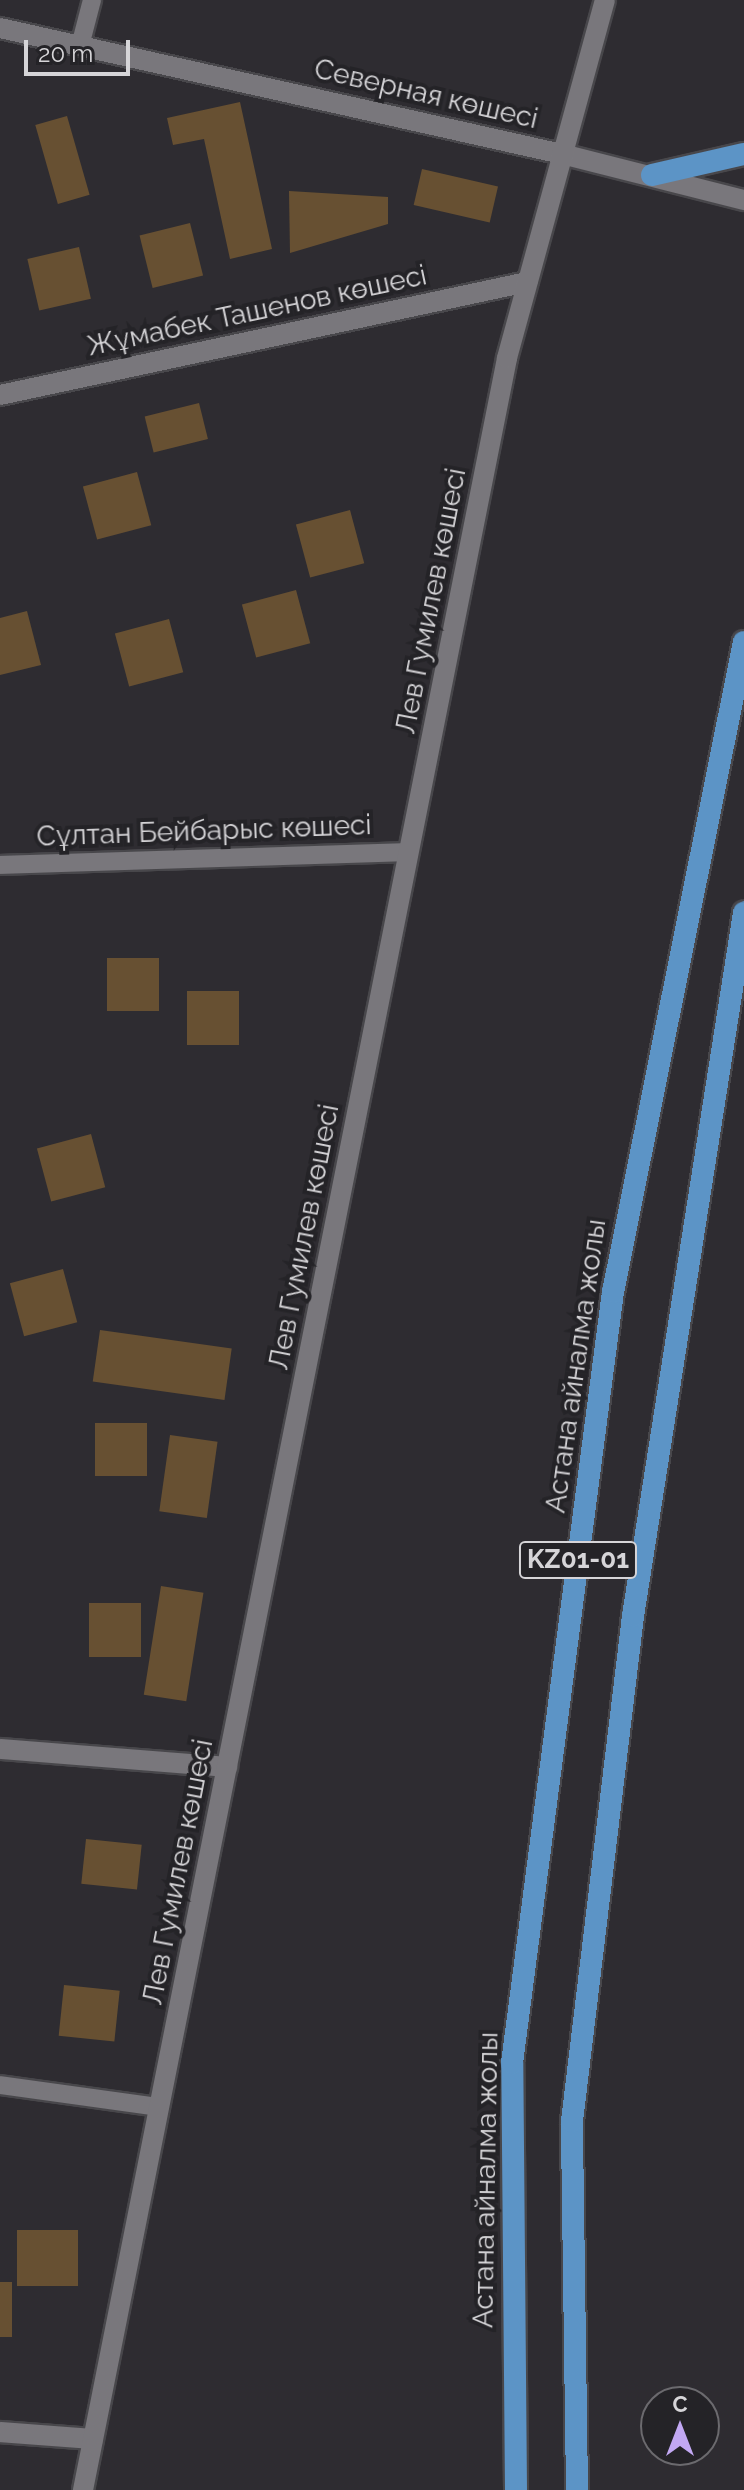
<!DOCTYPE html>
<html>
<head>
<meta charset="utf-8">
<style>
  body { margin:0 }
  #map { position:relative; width:744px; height:2490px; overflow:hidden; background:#2e2c31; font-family:Raleway,sans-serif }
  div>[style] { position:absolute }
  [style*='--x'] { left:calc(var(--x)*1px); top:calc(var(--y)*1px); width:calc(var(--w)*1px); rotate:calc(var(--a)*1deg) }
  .building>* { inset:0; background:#675032; transform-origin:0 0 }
  .roads { filter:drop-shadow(2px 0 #48474b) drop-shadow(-2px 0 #48474b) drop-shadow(0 2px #48474b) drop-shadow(0 -2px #48474b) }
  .service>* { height:18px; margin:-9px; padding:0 9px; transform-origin:9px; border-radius:9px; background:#79777c }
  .minor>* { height:20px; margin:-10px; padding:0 10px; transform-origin:10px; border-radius:10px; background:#79777c }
  .trunk>* { height:22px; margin:-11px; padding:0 11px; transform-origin:11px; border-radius:11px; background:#5c94c6 }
  span { translate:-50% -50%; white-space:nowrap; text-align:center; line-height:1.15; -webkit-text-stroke:8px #242327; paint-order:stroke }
  .shield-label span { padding:2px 6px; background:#242327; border:2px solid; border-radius:6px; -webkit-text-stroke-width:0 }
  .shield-label { font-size:26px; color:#d6d5d8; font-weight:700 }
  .street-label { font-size:28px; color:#d6d5d8 }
  .north { position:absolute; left:640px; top:2386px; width:80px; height:80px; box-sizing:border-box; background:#242327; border:2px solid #6b6a6e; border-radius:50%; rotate:0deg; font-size:22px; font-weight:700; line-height:32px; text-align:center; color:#d6d5d8 }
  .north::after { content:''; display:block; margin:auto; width:28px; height:36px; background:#c2a8f3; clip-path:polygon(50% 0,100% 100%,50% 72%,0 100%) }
  .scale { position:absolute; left:24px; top:40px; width:106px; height:36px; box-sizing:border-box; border:4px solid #d6d5d8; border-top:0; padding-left:10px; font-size:24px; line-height:28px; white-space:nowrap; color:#d6d5d8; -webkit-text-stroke:6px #242327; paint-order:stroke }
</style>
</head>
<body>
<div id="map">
  <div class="building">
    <i style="clip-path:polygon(240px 102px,272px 249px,230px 259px,204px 139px,173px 145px,167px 118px)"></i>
    <i style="left:67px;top:116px;width:82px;height:33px;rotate:74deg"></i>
    <i style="left:422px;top:169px;width:78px;height:37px;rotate:13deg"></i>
    <i style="clip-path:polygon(289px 191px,388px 197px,388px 224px,290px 253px)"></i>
    <i style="left:190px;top:223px;width:54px;height:52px;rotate:76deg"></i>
    <i style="left:79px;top:247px;width:53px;height:53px;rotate:77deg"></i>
    <i style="left:199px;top:403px;width:37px;height:56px;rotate:76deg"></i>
    <i style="left:137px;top:472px;width:55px;height:56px;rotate:75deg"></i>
    <i style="left:350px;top:510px;width:55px;height:56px;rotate:75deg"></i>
    <i style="left:296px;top:590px;width:55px;height:56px;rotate:75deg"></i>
    <i style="clip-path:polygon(27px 611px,41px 665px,0 675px,0 618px)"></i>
    <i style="left:169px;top:619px;width:55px;height:56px;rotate:75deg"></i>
    <i style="left:107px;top:958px;width:52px;height:53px"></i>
    <i style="left:187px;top:991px;width:52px;height:54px"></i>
    <i style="left:91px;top:1134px;width:55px;height:56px;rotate:75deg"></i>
    <i style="left:63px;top:1269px;width:55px;height:55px;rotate:75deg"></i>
    <i style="left:100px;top:1330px;width:133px;height:52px;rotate:8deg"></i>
    <i style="left:95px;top:1423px;width:52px;height:53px"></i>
    <i style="left:170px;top:1435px;width:48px;height:77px;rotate:8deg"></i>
    <i style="left:161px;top:1586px;width:43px;height:110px;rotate:9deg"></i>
    <i style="left:89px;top:1603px;width:52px;height:54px"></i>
    <i style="left:86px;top:1839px;width:56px;height:45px;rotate:6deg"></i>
    <i style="left:64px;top:1985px;width:56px;height:51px;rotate:6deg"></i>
    <i style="left:17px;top:2230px;width:61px;height:56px"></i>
    <i style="left:0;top:2282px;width:12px;height:55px"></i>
  </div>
  <div class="roads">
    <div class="service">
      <i style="--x:80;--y:46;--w:48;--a:-75.4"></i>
      <i style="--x:0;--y:865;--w:409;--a:-1.8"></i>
      <i style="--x:0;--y:2085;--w:161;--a:7.9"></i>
    </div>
    <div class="minor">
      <i style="--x:0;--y:28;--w:576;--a:12.64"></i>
      <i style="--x:562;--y:154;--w:188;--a:14.2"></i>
      <i style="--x:0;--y:395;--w:539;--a:-12.1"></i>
      <i style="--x:0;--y:1749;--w:228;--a:4.5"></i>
      <i style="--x:0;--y:2432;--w:93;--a:4.3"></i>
      <i style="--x:83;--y:2490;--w:2174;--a:-78.75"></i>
      <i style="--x:507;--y:358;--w:371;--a:-74.7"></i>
    </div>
    <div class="trunk">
      <i style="--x:652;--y:175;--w:94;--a:-12.9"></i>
      <i style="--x:516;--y:2490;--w:427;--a:-90.5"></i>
      <i style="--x:512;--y:2063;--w:778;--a:-82.54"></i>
      <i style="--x:613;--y:1292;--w:663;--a:-78.61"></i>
      <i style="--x:577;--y:2490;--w:369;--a:-90.8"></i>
      <i style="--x:572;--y:2121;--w:509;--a:-83.11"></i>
      <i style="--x:633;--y:1616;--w:712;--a:-81.03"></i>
    </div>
  </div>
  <div class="shield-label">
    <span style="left:578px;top:1560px">KZ01-01</span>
  </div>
  <div class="street-label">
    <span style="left:426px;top:94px;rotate:13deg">Северная көшесі</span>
    <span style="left:257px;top:311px;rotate:-12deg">Жұмабек Ташенов көшесі</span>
    <span style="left:431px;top:601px;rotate:-79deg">Лев Гумилев көшесі</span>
    <span style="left:204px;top:831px;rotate:-2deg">Сұлтан Бейбарыс көшесі</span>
    <span style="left:304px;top:1237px;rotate:-79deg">Лев Гумилев көшесі</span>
    <span style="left:576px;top:1366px;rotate:-82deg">Астана айналма жолы</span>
    <span style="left:178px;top:1872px;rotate:-79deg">Лев Гумилев көшесі</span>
    <span style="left:486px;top:2180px;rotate:-89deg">Астана айналма жолы</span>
  </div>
  <div class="north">С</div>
  <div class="scale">20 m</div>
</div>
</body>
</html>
